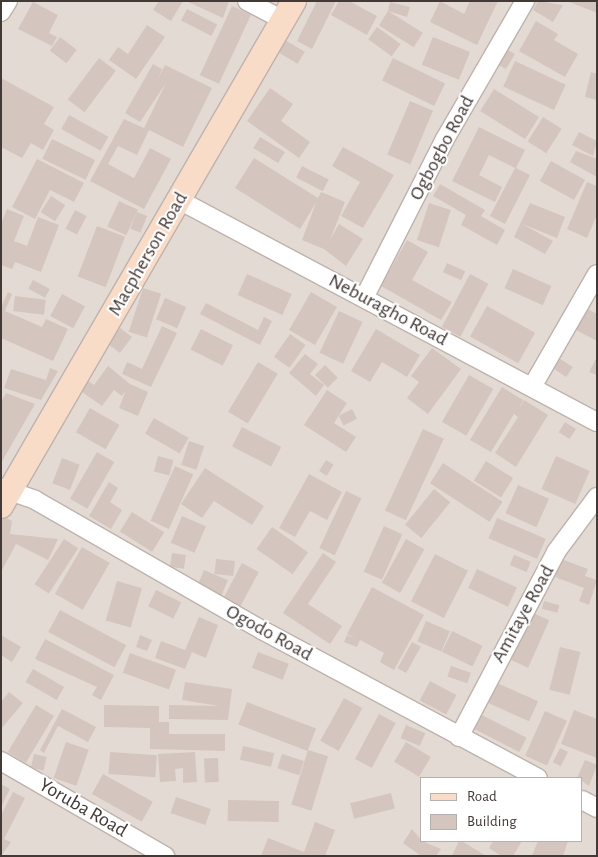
<!DOCTYPE html>
<html>
<head>
<meta charset="utf-8">
<style>
  body { margin:0 }
  #map { position:relative; width:598px; height:857px; overflow:hidden; background:#f1eae6; font-family:"Alegreya Sans",sans-serif }
  div>[style] { position:absolute }
  [style*='--x'] { left:calc(var(--x)*1px); top:calc(var(--y)*1px); width:calc(var(--w)*1px); rotate:calc(var(--a)*1deg) }
  .residential>* { inset:0; background:#e4dad4 }
  .building>* { inset:0; background:#d4c5bf; transform-origin:0 0 }
  .roads { filter:drop-shadow(1px 0 #beb2ac) drop-shadow(-1px 0 #beb2ac) drop-shadow(0 1px #beb2ac) drop-shadow(0 -1px #beb2ac) }
  .street>* { height:18px; margin:-9px; padding:0 9px; transform-origin:9px; border-radius:9px; background:#fff }
  .secondary>* { height:24px; margin:-12px; padding:0 12px; transform-origin:12px; border-radius:12px; background:#f9dcc8 }
  span { translate:-50% -50%; white-space:nowrap; text-align:center; line-height:1.15; -webkit-text-stroke:4px #fff; paint-order:stroke }
  .street-label { font-size:20px; color:#433936 }
  .frame { position:absolute; inset:0; border:2px solid #433936; pointer-events:none }
  .legend { position:absolute; left:420px; top:777px; width:162px; height:65px; box-sizing:border-box; background:#fff; border:1px solid #b4b0af; margin:0; padding:6px 9px; list-style:none; font-size:15px; color:#433936 }
  .legend li { display:flex; align-items:center; gap:10px; height:25px }
  .legend b { width:25px; border:1px solid #b4b0af }
</style>
</head>
<body>
<div id="map">
  <div class="residential">
    <i style="clip-path:polygon(evenodd,1px 1px,597px 1px,597px 856px,1px 856px,1px 1px,422px 778px,582px 778px,582px 841px,422px 841px,422px 778px)"></i>
  </div>
  <div class="building">
    <i style="clip-path:polygon(159px 1px,183px 1px,171px 21px,153px 10px)"></i>
    <i style="clip-path:polygon(186px 1px,229px 1px,223px 18px)"></i>
    <i style="clip-path:polygon(317px 1px,336px 1px,312px 49px,297px 41px)"></i>
    <i style="clip-path:polygon(339px 1px,349px 1px,377px 16px,367px 35px,331px 15px)"></i>
    <i style="clip-path:polygon(440px 1px,464px 14px,470px 1px,498px 1px,477px 45px,430px 22px)"></i>
    <i style="clip-path:polygon(538px 1px,563px 5px,553px 22px,533px 10px)"></i>
    <i style="clip-path:polygon(567px 1px,597px 1px,597px 13px)"></i>
    <i style="clip-path:polygon(33px 2px,58px 15px,49px 33px,57px 37px,52px 46px,18px 29px)"></i>
    <i style="clip-path:polygon(390px 2px,410px 7px,407px 17px,388px 11px)"></i>
    <i style="left:232px;top:6px;width:21px;height:76px;rotate:25deg"></i>
    <i style="left:187px;top:9px;width:34px;height:13px;rotate:27deg"></i>
    <i style="left:388px;top:11px;width:41px;height:17px;rotate:32deg"></i>
    <i style="clip-path:polygon(536px 21px,558px 34px,554px 40px,578px 54px,565px 77px,519px 51px)"></i>
    <i style="clip-path:polygon(147px 25px,165px 37px,136px 79px,109px 60px,118px 47px,128px 54px)"></i>
    <i style="left:377px;top:27px;width:29px;height:15px;rotate:36deg"></i>
    <i style="left:60px;top:37px;width:21px;height:17px;rotate:37deg"></i>
    <i style="left:433px;top:37px;width:40px;height:30px;rotate:22deg"></i>
    <i style="left:285px;top:40px;width:23px;height:14px;rotate:31deg"></i>
    <i style="clip-path:polygon(506px 49px,515px 54px,506px 69px,498px 65px)"></i>
    <i style="left:99px;top:58px;width:21px;height:52px;rotate:37deg"></i>
    <i style="left:393px;top:58px;width:58px;height:25px;rotate:26deg"></i>
    <i style="left:515px;top:61px;width:56px;height:28px;rotate:25deg"></i>
    <i style="clip-path:polygon(153px 64px,162px 69px,158px 79px,165px 65px,212px 88px,183px 147px,149px 130px,137px 155px,118px 146px,108px 164px,134px 178px,150px 148px,171px 159px,144px 209px,90px 181px,124px 119px,144px 128px,166px 83px,140px 122px,125px 113px)"></i>
    <i style="clip-path:polygon(591px 72px,597px 74px,597px 100px,585px 97px)"></i>
    <i style="clip-path:polygon(1px 78px,54px 107px,44px 124px,54px 130px,43px 150px,31px 143px,22px 158px,1px 147px)"></i>
    <i style="clip-path:polygon(270px 88px,293px 104px,281px 121px,310px 142px,299px 158px,247px 121px)"></i>
    <i style="left:494px;top:89px;width:53px;height:26px;rotate:32deg"></i>
    <i style="left:410px;top:101px;width:25px;height:58px;rotate:23deg"></i>
    <i style="left:69px;top:115px;width:45px;height:16px;rotate:29deg"></i>
    <i style="left:543px;top:117px;width:22px;height:29px;rotate:32deg"></i>
    <i style="clip-path:polygon(479px 127px,525px 150px,516px 168px,530px 175px,505px 224px,490px 216px,515px 168px,489px 155px,479px 175px,502px 187px,495px 202px,452px 181px)"></i>
    <i style="clip-path:polygon(579px 132px,597px 141px,593px 156px,572px 145px)"></i>
    <i style="left:260px;top:137px;width:29px;height:13px;rotate:31deg"></i>
    <i style="left:52px;top:139px;width:48px;height:22px;rotate:26deg"></i>
    <i style="clip-path:polygon(343px 147px,394px 175px,363px 228px,341px 216px,360px 182px,332px 166px)"></i>
    <i style="clip-path:polygon(576px 151px,597px 159px,597px 177px,570px 162px)"></i>
    <i style="clip-path:polygon(254px 158px,318px 198px,321px 192px,345px 202px,330px 240px,339px 224px,363px 239px,346px 266px,324px 249px,302px 240px,316px 203px,300px 229px,235px 188px)"></i>
    <i style="clip-path:polygon(37px 159px,84px 183px,74px 202px,50px 190px,35px 219px,12px 207px)"></i>
    <i style="left:551px;top:161px;width:39px;height:23px;rotate:29deg"></i>
    <i style="left:302px;top:166px;width:30px;height:13px;rotate:27deg"></i>
    <i style="clip-path:polygon(587px 182px,597px 186px,597px 215px,587px 238px,567px 229px)"></i>
    <i style="clip-path:polygon(440px 184px,485px 210px,481px 216px,505px 230px,497px 245px,461px 225px,466px 215px,433px 196px)"></i>
    <i style="left:51px;top:196px;width:17px;height:19px;rotate:33deg"></i>
    <i style="left:119px;top:201px;width:21px;height:28px;rotate:25deg"></i>
    <i style="left:429px;top:203px;width:23px;height:39px;rotate:18deg"></i>
    <i style="clip-path:polygon(530px 203px,565px 217px,557px 238px,522px 224px,553px 241px,545px 254px,514px 237px)"></i>
    <i style="clip-path:polygon(7px 209px,24px 216px,14px 241px,27px 246px,38px 217px,59px 225px,41px 272px,15px 262px,12px 269px,1px 265px,1px 224px)"></i>
    <i style="left:75px;top:210px;width:13px;height:21px;rotate:27deg"></i>
    <i style="left:137px;top:212px;width:11px;height:18px;rotate:22deg"></i>
    <i style="left:97px;top:226px;width:30px;height:54px;rotate:21deg"></i>
    <i style="clip-path:polygon(407px 240px,428px 252px,412px 280px,452px 302px,441px 320px,381px 286px)"></i>
    <i style="left:447px;top:263px;width:20px;height:10px;rotate:24deg"></i>
    <i style="left:513px;top:269px;width:42px;height:21px;rotate:24deg"></i>
    <i style="left:247px;top:274px;width:49px;height:23px;rotate:24deg"></i>
    <i style="left:470px;top:274px;width:21px;height:60px;rotate:28deg"></i>
    <i style="left:33px;top:280px;width:19px;height:10px;rotate:28deg"></i>
    <i style="left:143px;top:288px;width:19px;height:46px;rotate:18deg"></i>
    <i style="clip-path:polygon(8px 292px,12px 294px,5px 311px,42px 327px,46px 319px,68px 329px,53px 361px,1px 338px,1px 307px)"></i>
    <i style="left:311px;top:292px;width:30px;height:44px;rotate:30deg"></i>
    <i style="left:62px;top:294px;width:26px;height:25px;rotate:28deg"></i>
    <i style="left:15px;top:296px;width:31px;height:15px;rotate:7deg"></i>
    <i style="left:165px;top:298px;width:23px;height:23px;rotate:23deg"></i>
    <i style="clip-path:polygon(206px 303px,258px 330px,264px 317px,272px 321px,260px 345px,200px 314px)"></i>
    <i style="left:487px;top:306px;width:55px;height:35px;rotate:29deg"></i>
    <i style="clip-path:polygon(588px 309px,597px 314px,597px 341px,576px 330px)"></i>
    <i style="left:339px;top:311px;width:26px;height:46px;rotate:25deg"></i>
    <i style="clip-path:polygon(162px 326px,177px 333px,151px 387px,122px 374px,127px 362px,142px 369px)"></i>
    <i style="left:120px;top:328px;width:15px;height:20px;rotate:37deg"></i>
    <i style="left:201px;top:329px;width:36px;height:23px;rotate:27deg"></i>
    <i style="clip-path:polygon(376px 329px,420px 355px,407px 377px,382px 362px,370px 382px,351px 371px)"></i>
    <i style="left:290px;top:334px;width:19px;height:28px;rotate:35deg"></i>
    <i style="clip-path:polygon(432px 348px,461px 369px,428px 414px,407px 398px,419px 382px,411px 376px)"></i>
    <i style="clip-path:polygon(305px 354px,318px 364px,310px 374px,324px 385px,316px 396px,289px 373px)"></i>
    <i style="left:556px;top:356px;width:20px;height:12px;rotate:33deg"></i>
    <i style="clip-path:polygon(597px 357px,597px 375px,589px 372px)"></i>
    <i style="left:258px;top:362px;width:23px;height:58px;rotate:31deg"></i>
    <i style="left:325px;top:365px;width:18px;height:14px;rotate:45deg"></i>
    <i style="clip-path:polygon(108px 366px,130px 384px,148px 392px,138px 416px,119px 408px,126px 390px,122px 396px,114px 390px,102px 406px,78px 389px,85px 379px,94px 385px)"></i>
    <i style="clip-path:polygon(50px 368px,58px 371px,41px 400px,4px 388px,11px 369px,46px 380px)"></i>
    <i style="left:469px;top:375px;width:28px;height:54px;rotate:30deg"></i>
    <i style="clip-path:polygon(502px 387px,523px 400px,519px 408px,524px 400px,548px 415px,516px 467px,495px 453px,518px 417px,514px 414px,491px 452px,470px 440px)"></i>
    <i style="clip-path:polygon(327px 390px,347px 403px,334px 423px,356px 437px,346px 452px,304px 425px)"></i>
    <i style="clip-path:polygon(6px 393px,35px 404px,1px 463px,1px 402px)"></i>
    <i style="left:90px;top:408px;width:34px;height:28px;rotate:30deg"></i>
    <i style="left:352px;top:409px;width:11px;height:15px;rotate:63deg"></i>
    <i style="left:154px;top:418px;width:40px;height:18px;rotate:30deg"></i>
    <i style="left:565px;top:422px;width:13px;height:12px;rotate:32deg"></i>
    <i style="left:242px;top:427px;width:44px;height:22px;rotate:27deg"></i>
    <i style="left:423px;top:429px;width:23px;height:90px;rotate:25deg"></i>
    <i style="left:189px;top:441px;width:16px;height:25px;rotate:18deg"></i>
    <i style="left:97px;top:452px;width:20px;height:54px;rotate:30deg"></i>
    <i style="left:158px;top:456px;width:16px;height:16px;rotate:15deg"></i>
    <i style="left:556px;top:456px;width:37px;height:36px;rotate:24deg"></i>
    <i style="left:62px;top:458px;width:19px;height:27px;rotate:21deg"></i>
    <i style="left:326px;top:460px;width:9px;height:13px;rotate:32deg"></i>
    <i style="left:486px;top:461px;width:32px;height:23px;rotate:32deg"></i>
    <i style="left:443px;top:463px;width:71px;height:24px;rotate:33deg"></i>
    <i style="left:175px;top:466px;width:20px;height:60px;rotate:24deg"></i>
    <i style="clip-path:polygon(205px 468px,264px 506px,252px 525px,214px 501px,202px 518px,181px 504px)"></i>
    <i style="clip-path:polygon(309px 474px,342px 492px,327px 520px,310px 511px,295px 537px,279px 528px)"></i>
    <i style="clip-path:polygon(109px 482px,118px 488px,110px 502px,122px 510px,111px 529px,89px 516px)"></i>
    <i style="left:518px;top:485px;width:34px;height:31px;rotate:24deg"></i>
    <i style="left:434px;top:489px;width:21px;height:46px;rotate:39deg"></i>
    <i style="left:346px;top:491px;width:17px;height:63px;rotate:25deg"></i>
    <i style="left:132px;top:512px;width:38px;height:23px;rotate:32deg"></i>
    <i style="clip-path:polygon(1px 515px,12px 521px,10px 534px,58px 539px,48px 560px,16px 544px,1px 572px)"></i>
    <i style="left:182px;top:516px;width:26px;height:29px;rotate:23deg"></i>
    <i style="left:497px;top:518px;width:53px;height:22px;rotate:23deg"></i>
    <i style="left:384px;top:526px;width:20px;height:50px;rotate:24deg"></i>
    <i style="left:272px;top:527px;width:44px;height:27px;rotate:35deg"></i>
    <i style="left:64px;top:539px;width:17px;height:54px;rotate:33deg"></i>
    <i style="left:406px;top:539px;width:21px;height:50px;rotate:29deg"></i>
    <i style="left:82px;top:547px;width:32px;height:54px;rotate:30deg"></i>
    <i style="left:172px;top:553px;width:14px;height:14px;rotate:8deg"></i>
    <i style="clip-path:polygon(323px 553px,336px 562px,308px 604px,342px 626px,330px 644px,283px 613px)"></i>
    <i style="left:435px;top:554px;width:37px;height:53px;rotate:27deg"></i>
    <i style="left:514px;top:555px;width:18px;height:11px;rotate:22deg"></i>
    <i style="left:216px;top:559px;width:19px;height:15px;rotate:6deg"></i>
    <i style="clip-path:polygon(561px 559px,588px 569px,585px 576px,597px 580px,589px 605px,579px 601px,584px 588px,555px 577px)"></i>
    <i style="left:242px;top:563px;width:19px;height:39px;rotate:28deg"></i>
    <i style="left:477px;top:569px;width:44px;height:21px;rotate:25deg"></i>
    <i style="left:204px;top:570px;width:26px;height:17px;rotate:23deg"></i>
    <i style="left:117px;top:581px;width:26px;height:41px;rotate:16deg"></i>
    <i style="clip-path:polygon(372px 587px,424px 615px,394px 670px,380px 662px,384px 653px,360px 640px,357px 647px,344px 642px,347px 635px,356px 639px,347px 634px)"></i>
    <i style="left:156px;top:590px;width:28px;height:18px;rotate:26deg"></i>
    <i style="left:544px;top:601px;width:16px;height:8px;rotate:15deg"></i>
    <i style="left:60px;top:610px;width:75px;height:25px;rotate:28deg"></i>
    <i style="left:531px;top:612px;width:20px;height:52px;rotate:24deg"></i>
    <i style="clip-path:polygon(199px 617px,218px 625px,206px 658px,192px 652px,185px 669px,155px 658px,161px 641px,185px 650px)"></i>
    <i style="left:426px;top:621px;width:26px;height:22px;rotate:23deg"></i>
    <i style="left:452px;top:631px;width:34px;height:23px;rotate:26deg"></i>
    <i style="clip-path:polygon(1px 635px,21px 647px,12px 662px,1px 655px)"></i>
    <i style="clip-path:polygon(140px 635px,152px 640px,147px 651px,136px 647px)"></i>
    <i style="clip-path:polygon(45px 639px,114px 675px,101px 700px,92px 695px,97px 687px,35px 659px)"></i>
    <i style="left:412px;top:642px;width:10px;height:30px;rotate:29deg"></i>
    <i style="left:560px;top:647px;width:21px;height:44px;rotate:14deg"></i>
    <i style="left:258px;top:652px;width:33px;height:17px;rotate:21deg"></i>
    <i style="left:130px;top:653px;width:49px;height:21px;rotate:20deg"></i>
    <i style="left:451px;top:666px;width:21px;height:11px;rotate:19deg"></i>
    <i style="left:33px;top:669px;width:36px;height:15px;rotate:30deg"></i>
    <i style="left:486px;top:678px;width:57px;height:22px;rotate:24deg"></i>
    <i style="left:430px;top:681px;width:30px;height:22px;rotate:28deg"></i>
    <i style="clip-path:polygon(185px 682px,232px 689px,228px 720px,169px 719px,169px 705px,219px 706px,182px 700px)"></i>
    <i style="clip-path:polygon(9px 692px,23px 703px,1px 729px,1px 702px)"></i>
    <i style="left:344px;top:698px;width:21px;height:49px;rotate:29deg"></i>
    <i style="left:247px;top:702px;width:74px;height:24px;rotate:21deg"></i>
    <i style="left:36px;top:705px;width:21px;height:55px;rotate:31deg"></i>
    <i style="clip-path:polygon(104px 705px,159px 706px,159px 722px,169px 722px,169px 734px,225px 734px,225px 751px,150px 749px,150px 728px,104px 727px)"></i>
    <i style="clip-path:polygon(62px 709px,96px 727px,88px 742px,58px 726px,44px 753px,40px 750px)"></i>
    <i style="clip-path:polygon(574px 710px,597px 719px,597px 758px,561px 744px)"></i>
    <i style="left:474px;top:711px;width:59px;height:16px;rotate:27deg"></i>
    <i style="left:545px;top:711px;width:24px;height:49px;rotate:24deg"></i>
    <i style="left:379px;top:714px;width:19px;height:51px;rotate:28deg"></i>
    <i style="left:406px;top:725px;width:21px;height:14px;rotate:23deg"></i>
    <i style="left:66px;top:742px;width:24px;height:38px;rotate:19deg"></i>
    <i style="left:406px;top:742px;width:29px;height:23px;rotate:31deg"></i>
    <i style="left:243px;top:746px;width:32px;height:14px;rotate:13deg"></i>
    <i style="left:560px;top:748px;width:9px;height:16px;rotate:27deg"></i>
    <i style="left:308px;top:750px;width:21px;height:57px;rotate:17deg"></i>
    <i style="left:110px;top:752px;width:47px;height:22px;rotate:4deg"></i>
    <i style="clip-path:polygon(195px 752px,197px 782px,183px 783px,183px 768px,175px 769px,176px 781px,160px 782px,158px 754px)"></i>
    <i style="left:34px;top:754px;width:13px;height:14px;rotate:13deg"></i>
    <i style="left:282px;top:754px;width:23px;height:15px;rotate:18deg"></i>
    <i style="left:218px;top:758px;width:24px;height:14px;rotate:88deg"></i>
    <i style="clip-path:polygon(585px 760px,597px 765px,589px 786px,577px 778px)"></i>
    <i style="left:103px;top:774px;width:57px;height:23px;rotate:29deg"></i>
    <i style="clip-path:polygon(1px 784px,10px 789px,1px 807px)"></i>
    <i style="clip-path:polygon(13px 792px,25px 798px,4px 839px,11px 842px,1px 856px,1px 815px)"></i>
    <i style="left:391px;top:793px;width:16px;height:42px;rotate:76deg"></i>
    <i style="left:176px;top:797px;width:37px;height:17px;rotate:19deg"></i>
    <i style="left:228px;top:800px;width:51px;height:21px;rotate:1deg"></i>
    <i style="clip-path:polygon(315px 822px,335px 830px,325px 856px,261px 856px,268px 838px,304px 852px)"></i>
    <i style="clip-path:polygon(412px 829px,422px 841px,441px 849px,436px 856px,421px 856px,403px 843px)"></i>
    <i style="clip-path:polygon(459px 841px,462px 841px,486px 856px,452px 856px)"></i>
    <i style="clip-path:polygon(493px 841px,522px 841px,513px 856px,501px 856px,489px 848px)"></i>
    <i style="clip-path:polygon(538px 841px,568px 841px,563px 856px,532px 856px)"></i>
  </div>
  <div class="roads">
    <div class="street">
      <i style="--x:247;--y:1;--w:41;--a:27.8"></i>
      <i style="--x:1;--y:12;--w:13;--a:-58"></i>
      <i style="--x:179;--y:200;--w:473;--a:28"></i>
      <i style="--x:364;--y:298;--w:178;--a:-63"></i>
      <i style="--x:445;--y:139;--w:160;--a:-59.9"></i>
      <i style="--x:532;--y:387;--w:130;--a:-60.1"></i>
      <i style="--x:1;--y:488;--w:36;--a:19"></i>
      <i style="--x:35;--y:500;--w:262;--a:29.8"></i>
      <i style="--x:262;--y:630;--w:313;--a:28.2"></i>
      <i style="--x:459;--y:737;--w:209;--a:-62.3"></i>
      <i style="--x:556;--y:552;--w:69;--a:-53.3"></i>
      <i style="--x:1;--y:761;--w:190;--a:30.1"></i>
      <i style="--x:582;--y:800;--w:17;--a:28"></i>
    </div>
    <div class="secondary">
      <i style="--x:1;--y:506;--w:584;--a:-59.88"></i>
    </div>
  </div>
  <div class="street-label">
    <span style="left:442px;top:148px;rotate:-62deg">Ogbogbo Road</span>
    <span style="left:148px;top:254px;rotate:-60deg">Macpherson Road</span>
    <span style="left:388px;top:310px;rotate:28deg">Neburagho Road</span>
    <span style="left:523px;top:614px;rotate:-61deg">Amitaye Road</span>
    <span style="left:269px;top:633px;rotate:29deg">Ogodo Road</span>
    <span style="left:83px;top:808px;rotate:30deg">Yoruba Road</span>
  </div>
  <div class="frame"></div>
  <ul class="legend">
  <li><b style="height:6px;background:#f9dcc8"></b>Road</li>
  <li><b style="height:14px;background:#d4c5bf"></b>Building</li>
  </ul>
</div>
</body>
</html>
